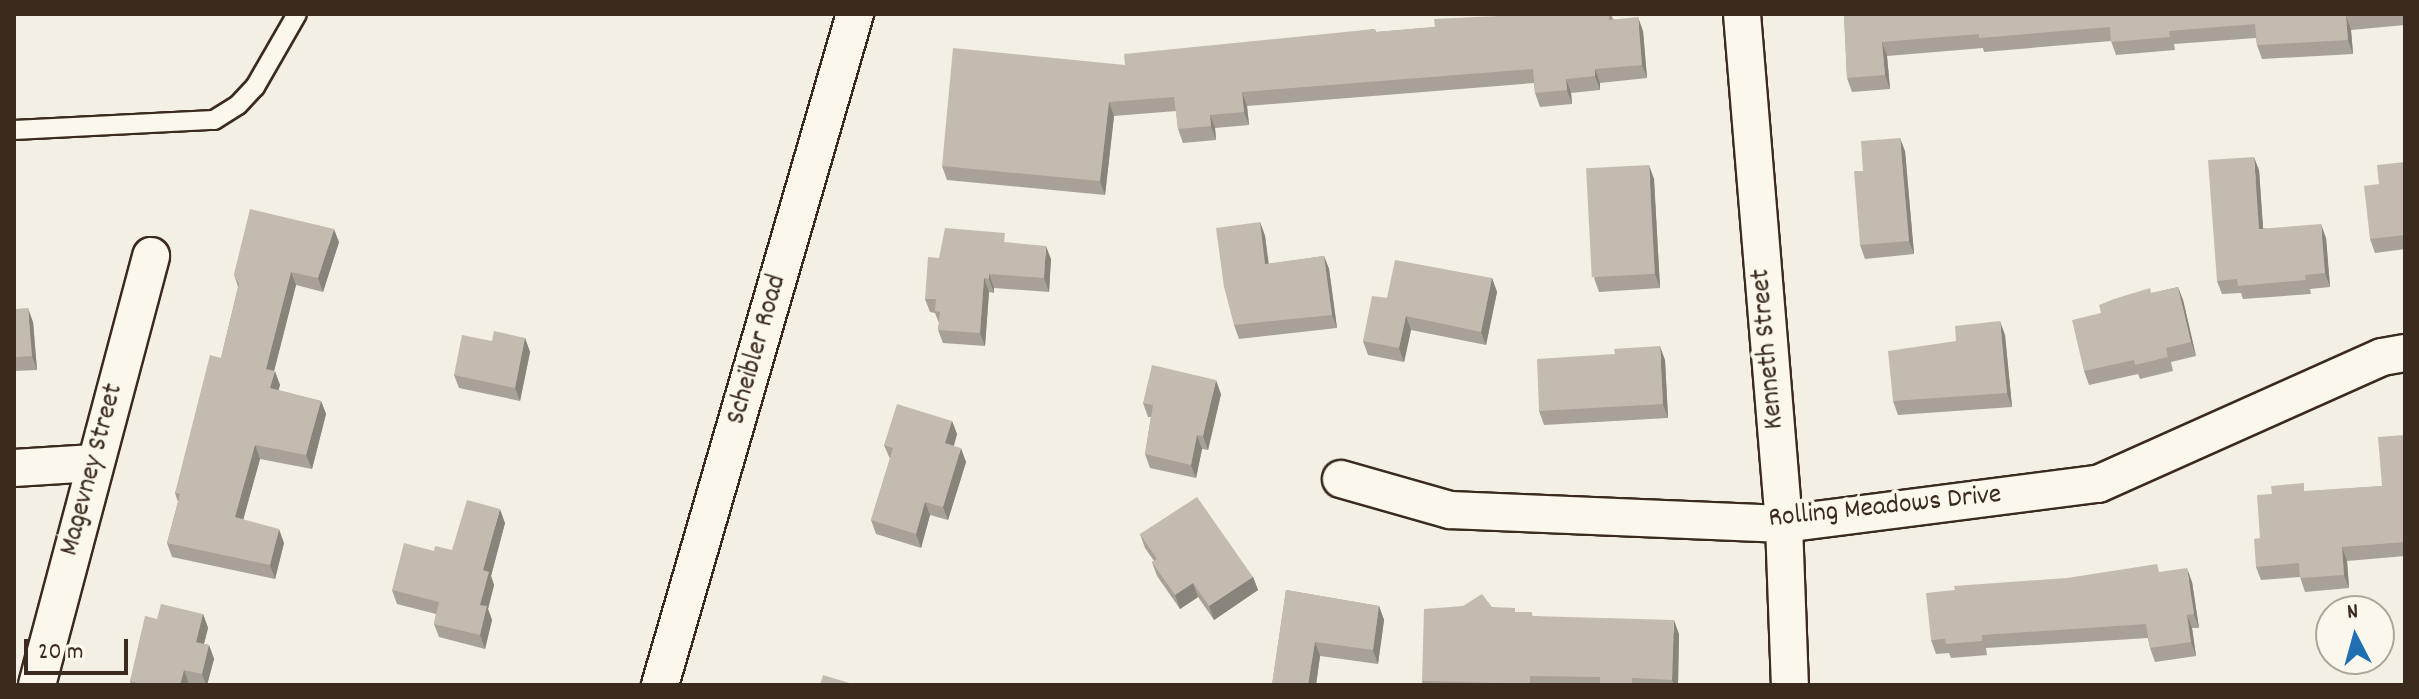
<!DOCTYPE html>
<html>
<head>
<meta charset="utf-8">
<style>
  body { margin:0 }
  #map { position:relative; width:2419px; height:699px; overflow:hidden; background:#f3efe4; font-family:Dekko,sans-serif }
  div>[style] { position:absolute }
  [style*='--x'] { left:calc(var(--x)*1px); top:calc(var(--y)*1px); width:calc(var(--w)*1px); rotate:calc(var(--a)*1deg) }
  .roads { filter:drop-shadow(2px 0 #3b2a1e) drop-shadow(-2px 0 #3b2a1e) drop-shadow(0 2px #3b2a1e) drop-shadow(0 -2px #3b2a1e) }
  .service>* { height:18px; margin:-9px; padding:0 9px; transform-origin:9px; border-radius:9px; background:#fbf7ec }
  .minor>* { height:36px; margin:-18px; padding:0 18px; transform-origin:18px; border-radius:18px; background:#fbf7ec }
  .wall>* { inset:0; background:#a8a197 }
  .shaded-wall>* { inset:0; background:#88837b }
  .building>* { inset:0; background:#c3bbb0; transform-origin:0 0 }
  span { translate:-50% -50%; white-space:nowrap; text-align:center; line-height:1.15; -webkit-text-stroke:8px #fbf7ec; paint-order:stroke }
  .street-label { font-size:28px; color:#3b2a1e }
  .frame { position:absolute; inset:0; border:16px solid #3b2a1e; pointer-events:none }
  .north { position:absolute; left:2315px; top:595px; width:80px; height:80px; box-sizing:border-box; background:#fbf7ec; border:2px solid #aea59a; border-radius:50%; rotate:354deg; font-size:22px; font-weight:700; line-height:32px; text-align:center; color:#3b2a1e }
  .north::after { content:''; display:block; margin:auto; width:28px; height:36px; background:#1f6fb2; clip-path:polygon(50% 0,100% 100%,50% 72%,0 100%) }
  .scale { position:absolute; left:24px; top:639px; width:104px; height:36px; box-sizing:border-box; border:4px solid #3b2a1e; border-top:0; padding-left:10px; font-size:24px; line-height:28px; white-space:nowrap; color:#3b2a1e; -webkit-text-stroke:6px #fbf7ec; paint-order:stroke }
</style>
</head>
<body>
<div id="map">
  <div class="roads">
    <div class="service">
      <i style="--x:14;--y:130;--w:200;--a:-2.9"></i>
      <i style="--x:214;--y:120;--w:28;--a:-32"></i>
      <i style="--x:238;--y:105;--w:25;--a:-47"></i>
      <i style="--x:255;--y:87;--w:84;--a:-60.1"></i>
    </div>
    <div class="minor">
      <i style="--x:1742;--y:14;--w:512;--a:85.29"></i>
      <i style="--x:1784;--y:524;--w:161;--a:87.9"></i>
      <i style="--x:14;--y:468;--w:80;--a:-3.6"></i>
      <i style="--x:1341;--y:479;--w:113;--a:15.9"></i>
      <i style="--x:1450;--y:510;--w:334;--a:2.4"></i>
      <i style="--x:1784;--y:524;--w:317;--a:-7.3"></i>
      <i style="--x:2098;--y:484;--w:311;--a:-24.1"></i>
      <i style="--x:2382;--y:357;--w:23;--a:-10"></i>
      <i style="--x:37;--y:685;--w:444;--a:-75.1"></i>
      <i style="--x:660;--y:685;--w:699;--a:-73.8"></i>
    </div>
  </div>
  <div class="wall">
    <i style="clip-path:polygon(1540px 14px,1611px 14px,1613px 19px,1643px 31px,1647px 78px,1600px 83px,1600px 90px,1571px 93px,1572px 104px,1540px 107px,1535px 93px,1534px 83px,1247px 106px,1249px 125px,1215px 128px,1216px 140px,1183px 143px,1178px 129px,1176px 111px,1114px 116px,1105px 195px,947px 180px,942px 166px,1125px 65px,1375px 29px,1376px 32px,1435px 27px)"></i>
    <i style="clip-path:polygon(1844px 14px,2405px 14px,2405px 25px,2351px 30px,2353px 54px,2262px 59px,2257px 45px,2256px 38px,2174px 44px,2175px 50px,2116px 55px,2111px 41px,1984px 52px,1983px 48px,1887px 56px,1890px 89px,1852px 92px,1847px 78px)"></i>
    <i style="clip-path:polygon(1905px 151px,1914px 254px,1865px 259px,1860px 245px,1863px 171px)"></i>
    <i style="clip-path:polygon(2405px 162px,2405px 249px,2375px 253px,2370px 239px,2379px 184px)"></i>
    <i style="clip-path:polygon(2259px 170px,2263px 228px,2326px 238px,2330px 287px,2310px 289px,2311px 294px,2243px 299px,2241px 293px,2222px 294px,2217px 281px)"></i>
    <i style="clip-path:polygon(1654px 179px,1660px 288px,1599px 292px,1594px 278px)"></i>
    <i style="clip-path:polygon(1260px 222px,1265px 236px,1269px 264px,1324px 256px,1329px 269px,1337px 328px,1239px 339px,1234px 325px)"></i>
    <i style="clip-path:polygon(339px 242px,323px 292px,296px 285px,274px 371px,280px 385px,278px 390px,321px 401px,326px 414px,312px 469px,260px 459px,243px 520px,284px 543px,275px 579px,172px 557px,167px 543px,178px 502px,175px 493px,221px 358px,238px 287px,234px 274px)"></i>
    <i style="clip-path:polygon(1008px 243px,1051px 259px,1049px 292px,994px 288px,994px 293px,989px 292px,985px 346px,943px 343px,938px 330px,939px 323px,935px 313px,930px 312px,925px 299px,939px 258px)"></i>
    <i style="clip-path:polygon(1492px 278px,1497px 292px,1486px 345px,1411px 330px,1404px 362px,1368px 355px,1363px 341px,1387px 298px)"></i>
    <i style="clip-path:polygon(2178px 287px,2183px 300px,2196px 356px,2171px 362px,2173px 371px,2140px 379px,2138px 374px,2089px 385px,2084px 371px,2101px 313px,2152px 293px)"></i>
    <i style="clip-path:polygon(14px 309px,33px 322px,37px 370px,14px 371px)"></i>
    <i style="clip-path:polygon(2005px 335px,2012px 407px,1898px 415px,1893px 401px,1956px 341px)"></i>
    <i style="clip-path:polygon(525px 338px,530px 352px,520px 401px,459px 388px,454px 375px,492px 341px)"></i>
    <i style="clip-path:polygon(1665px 360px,1668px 418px,1544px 425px,1539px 411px)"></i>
    <i style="clip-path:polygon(1221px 394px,1208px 450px,1202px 449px,1196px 478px,1150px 468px,1145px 454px,1151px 417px,1148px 417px,1143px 403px)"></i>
    <i style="clip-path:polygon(952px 421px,957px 434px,954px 446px,966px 462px,948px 520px,930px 515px,921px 548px,876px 534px,871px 520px,890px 459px,884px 445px)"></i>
    <i style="clip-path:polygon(2405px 435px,2405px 556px,2347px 561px,2349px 588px,2305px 592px,2300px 577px,2261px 580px,2256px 567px,2260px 538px,2272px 494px,2382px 486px)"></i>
    <i style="clip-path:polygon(505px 523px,491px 576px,494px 585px,488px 609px,492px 620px,485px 649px,439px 637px,434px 624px,436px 614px,397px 604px,392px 590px,434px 551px,452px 550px)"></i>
    <i style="clip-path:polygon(1140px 534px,1253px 577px,1258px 590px,1214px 620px,1198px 597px,1180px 609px,1157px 576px,1152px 562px,1154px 561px,1145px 548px)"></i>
    <i style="clip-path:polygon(2160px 572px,2192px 582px,2199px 628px,2192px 628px,2196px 656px,2155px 662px,2150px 648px,2148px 638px,1986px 648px,1987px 655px,1951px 658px,1949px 653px,1936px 654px,1931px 640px)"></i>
    <i style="clip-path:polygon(1286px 590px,1379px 606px,1384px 620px,1378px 664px,1320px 656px,1316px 685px,1272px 685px)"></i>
    <i style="clip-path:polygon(1492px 607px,1534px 616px,1679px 634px,1678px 685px,1423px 685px,1422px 681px)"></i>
    <i style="clip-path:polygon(203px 614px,208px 628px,204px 644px,209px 645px,214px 659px,207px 685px,189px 684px,188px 685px,131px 685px,130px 681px,157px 619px)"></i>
  </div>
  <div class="shaded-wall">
    <i style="clip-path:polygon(2346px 16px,2351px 30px,2353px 54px,2348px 40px)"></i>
    <i style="clip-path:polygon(1638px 17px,1643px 31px,1647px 78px,1642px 65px)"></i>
    <i style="clip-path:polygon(1882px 42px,1887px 56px,1890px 89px,1885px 75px)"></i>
    <i style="clip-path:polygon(1595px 69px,1600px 83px,1600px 90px,1595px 76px)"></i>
    <i style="clip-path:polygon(1566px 79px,1571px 93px,1572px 104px,1567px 90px)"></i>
    <i style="clip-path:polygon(1242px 92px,1247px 106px,1249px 125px,1244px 112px)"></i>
    <i style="clip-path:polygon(1109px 102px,1114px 116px,1105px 195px,1100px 181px)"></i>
    <i style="clip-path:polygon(1210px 115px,1215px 128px,1216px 140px,1211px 126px)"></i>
    <i style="clip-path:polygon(1900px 138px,1905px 151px,1914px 254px,1909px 241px)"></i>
    <i style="clip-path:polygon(2254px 157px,2259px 170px,2264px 242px,2259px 229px)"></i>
    <i style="clip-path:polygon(1649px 165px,1654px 179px,1660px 288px,1655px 274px)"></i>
    <i style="clip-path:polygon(1260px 222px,1265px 236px,1270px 278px,1265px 264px)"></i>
    <i style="clip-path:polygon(2321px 224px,2326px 238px,2330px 287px,2325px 273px)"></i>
    <i style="clip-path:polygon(334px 229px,339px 242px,323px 292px,318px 278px)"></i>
    <i style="clip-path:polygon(1046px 246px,1051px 259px,1049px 292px,1044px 278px)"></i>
    <i style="clip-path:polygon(1324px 256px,1329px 269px,1337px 328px,1332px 315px)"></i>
    <i style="clip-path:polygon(291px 272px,296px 285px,271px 383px,266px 369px)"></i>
    <i style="clip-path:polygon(989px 274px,994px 288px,994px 293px,989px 279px)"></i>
    <i style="clip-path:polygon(984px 278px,989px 292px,985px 346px,980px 333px)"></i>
    <i style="clip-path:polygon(1492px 278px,1497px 292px,1486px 345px,1481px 332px)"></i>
    <i style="clip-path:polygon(2178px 287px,2183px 300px,2196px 356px,2191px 342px)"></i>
    <i style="clip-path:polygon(28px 308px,33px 322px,37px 370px,32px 356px)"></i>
    <i style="clip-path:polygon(1406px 316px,1411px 330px,1404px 362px,1399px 348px)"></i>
    <i style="clip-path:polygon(2000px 321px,2005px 335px,2012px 407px,2007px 393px)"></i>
    <i style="clip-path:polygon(525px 338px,530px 352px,520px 401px,515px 388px)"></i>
    <i style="clip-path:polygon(1660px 346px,1665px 360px,1668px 418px,1663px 404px)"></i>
    <i style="clip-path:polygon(275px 371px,280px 385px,275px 402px,270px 388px)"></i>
    <i style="clip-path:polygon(1216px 380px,1221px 394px,1208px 450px,1203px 436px)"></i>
    <i style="clip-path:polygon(321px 401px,326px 414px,312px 469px,306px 455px)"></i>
    <i style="clip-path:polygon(952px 421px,957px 434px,950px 457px,945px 443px)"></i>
    <i style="clip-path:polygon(1197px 435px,1202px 449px,1196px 478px,1191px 465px)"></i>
    <i style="clip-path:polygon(255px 445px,260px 459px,240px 531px,235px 517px)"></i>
    <i style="clip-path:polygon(961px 448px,966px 462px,948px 520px,943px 507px)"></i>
    <i style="clip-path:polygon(925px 502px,930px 515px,921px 548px,916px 534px)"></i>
    <i style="clip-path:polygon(500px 509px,505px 523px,491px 576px,494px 585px,488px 609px,492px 620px,485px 649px,480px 635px,480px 605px,483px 570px)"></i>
    <i style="clip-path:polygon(279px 529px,284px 543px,275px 579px,270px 565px)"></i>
    <i style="clip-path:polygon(2342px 547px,2347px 561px,2349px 588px,2344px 575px)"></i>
    <i style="clip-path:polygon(2187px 568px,2192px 582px,2199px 628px,2194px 614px)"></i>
    <i style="clip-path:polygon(1253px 577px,1258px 590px,1214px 620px,1209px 606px)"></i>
    <i style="clip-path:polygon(1193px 583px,1198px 597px,1180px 609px,1175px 595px)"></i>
    <i style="clip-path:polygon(1379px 606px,1384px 620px,1378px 664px,1373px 650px)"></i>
    <i style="clip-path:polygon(203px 614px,208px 628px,201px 655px,196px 642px)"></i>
    <i style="clip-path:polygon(2187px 615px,2192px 628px,2196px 656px,2191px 642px)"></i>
    <i style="clip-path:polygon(1674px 620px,1679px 634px,1678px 685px,1674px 685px,1672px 680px)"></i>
    <i style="clip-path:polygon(1315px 642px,1320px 656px,1316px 685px,1308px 685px)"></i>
    <i style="clip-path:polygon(209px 645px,214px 659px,207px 685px,206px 685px,202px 674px)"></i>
    <i style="clip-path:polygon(184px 670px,189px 684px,188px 685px,180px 685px)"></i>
  </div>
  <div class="building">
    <i style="clip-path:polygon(1540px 14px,1609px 14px,1609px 20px,1638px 17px,1642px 65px,1595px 69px,1595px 76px,1566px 79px,1567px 90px,1535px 93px,1533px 69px,1242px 92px,1244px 112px,1210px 115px,1211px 126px,1178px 129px,1174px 97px,1109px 102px,1100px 181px,942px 166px,953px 48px,1125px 65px,1124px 54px,1375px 29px,1375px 32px,1435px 27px,1434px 19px)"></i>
    <i style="clip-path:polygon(1844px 14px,2370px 14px,2346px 16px,2348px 40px,2257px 45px,2255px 24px,2169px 31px,2170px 37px,2111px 42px,2110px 27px,1979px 38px,1979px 34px,1882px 42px,1885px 75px,1847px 78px)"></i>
    <i style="clip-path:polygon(1900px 138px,1909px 241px,1860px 245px,1854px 171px,1863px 171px,1861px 141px)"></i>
    <i style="clip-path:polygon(2254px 157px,2259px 229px,2321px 224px,2325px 273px,2305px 275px,2306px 280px,2238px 286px,2237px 279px,2217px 281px,2208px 160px)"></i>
    <i style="clip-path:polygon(2405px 162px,2405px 235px,2370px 239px,2364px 186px,2379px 184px,2377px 165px)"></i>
    <i style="left:1649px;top:165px;width:109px;height:63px;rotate:87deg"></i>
    <i style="clip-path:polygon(250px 209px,334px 229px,318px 278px,291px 272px,266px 369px,275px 371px,270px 388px,321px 401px,306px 455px,255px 445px,235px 517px,279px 529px,270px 565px,167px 543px,180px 494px,175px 493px,210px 355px,221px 358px,239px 284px,234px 274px)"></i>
    <i style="clip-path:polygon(1260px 222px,1265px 264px,1324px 256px,1332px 315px,1234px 325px,1224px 287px,1216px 228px)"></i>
    <i style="clip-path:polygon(945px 228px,1005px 233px,1004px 242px,1046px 246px,1044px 278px,989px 274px,989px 279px,984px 278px,980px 333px,938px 330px,940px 312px,935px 311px,936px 299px,925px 299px,928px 257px,939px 258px)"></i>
    <i style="clip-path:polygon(1395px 260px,1492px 278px,1481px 332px,1406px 316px,1399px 348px,1363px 341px,1372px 296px,1387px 298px)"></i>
    <i style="clip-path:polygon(2178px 287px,2191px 342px,2166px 348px,2168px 357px,2135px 365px,2134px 360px,2084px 371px,2072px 320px,2101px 313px,2099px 305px,2114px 299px,2150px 288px,2151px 293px)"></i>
    <i style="clip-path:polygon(28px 308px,32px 356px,14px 357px,14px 309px)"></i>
    <i style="clip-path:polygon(2000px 321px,2007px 393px,1893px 401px,1888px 351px,1956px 341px,1955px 326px)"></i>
    <i style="clip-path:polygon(494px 331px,525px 338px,515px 388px,454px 375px,462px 335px,492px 341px)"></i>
    <i style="clip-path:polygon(1660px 346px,1663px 404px,1539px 411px,1537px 359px,1615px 354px,1614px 349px)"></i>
    <i style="clip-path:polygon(1152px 365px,1216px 380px,1203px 436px,1197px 435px,1191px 465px,1145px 454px,1153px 405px,1143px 403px)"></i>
    <i style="clip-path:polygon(897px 404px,952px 421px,945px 443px,961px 448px,943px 507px,925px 502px,916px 534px,871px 520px,893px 448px,884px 445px)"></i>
    <i style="clip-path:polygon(2405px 435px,2405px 542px,2342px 547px,2344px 575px,2300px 578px,2299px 563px,2256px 567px,2254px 539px,2260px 538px,2257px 495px,2272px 494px,2271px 486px,2304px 483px,2304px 491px,2382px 486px,2378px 437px)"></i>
    <i style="clip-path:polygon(1197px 497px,1253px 577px,1209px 606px,1193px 583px,1175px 595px,1152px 562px,1157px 559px,1140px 534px)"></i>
    <i style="clip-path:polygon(467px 500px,500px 509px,483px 570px,489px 572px,480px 605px,487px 606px,480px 635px,434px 624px,439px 602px,392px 590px,404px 543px,434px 551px,435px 546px,452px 550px)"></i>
    <i style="clip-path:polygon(2157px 564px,2159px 572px,2187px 568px,2194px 614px,2187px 615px,2191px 642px,2150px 648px,2146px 624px,1982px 635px,1982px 641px,1946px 644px,1945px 639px,1931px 640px,1926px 593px,1955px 590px,1954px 586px,2067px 578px)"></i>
    <i style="clip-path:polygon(1286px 590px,1379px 606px,1373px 650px,1315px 642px,1308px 685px,1272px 685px)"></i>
    <i style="clip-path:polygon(1482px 594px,1492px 607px,1515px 608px,1515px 612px,1532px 612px,1532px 616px,1674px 620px,1672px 680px,1632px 678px,1632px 685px,1600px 685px,1600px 677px,1530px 676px,1530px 685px,1502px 685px,1502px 683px,1422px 681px,1424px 609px,1463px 606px)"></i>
    <i style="clip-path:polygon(161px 604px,203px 614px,196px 642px,209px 645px,202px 674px,184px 670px,180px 685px,140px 685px,140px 684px,130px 681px,145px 616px,157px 619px)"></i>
    <i style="clip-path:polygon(823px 675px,856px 685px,820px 685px)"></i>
  </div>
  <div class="street-label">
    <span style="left:1769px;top:349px;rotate:-95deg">Kenneth Street</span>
    <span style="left:758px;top:350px;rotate:-74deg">Scheibler Road</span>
    <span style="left:93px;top:470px;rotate:-75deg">Magevney Street</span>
    <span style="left:1885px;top:508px;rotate:-6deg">Rolling Meadows Drive</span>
  </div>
  <div class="frame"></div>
  <div class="north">N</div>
  <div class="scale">20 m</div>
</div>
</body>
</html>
